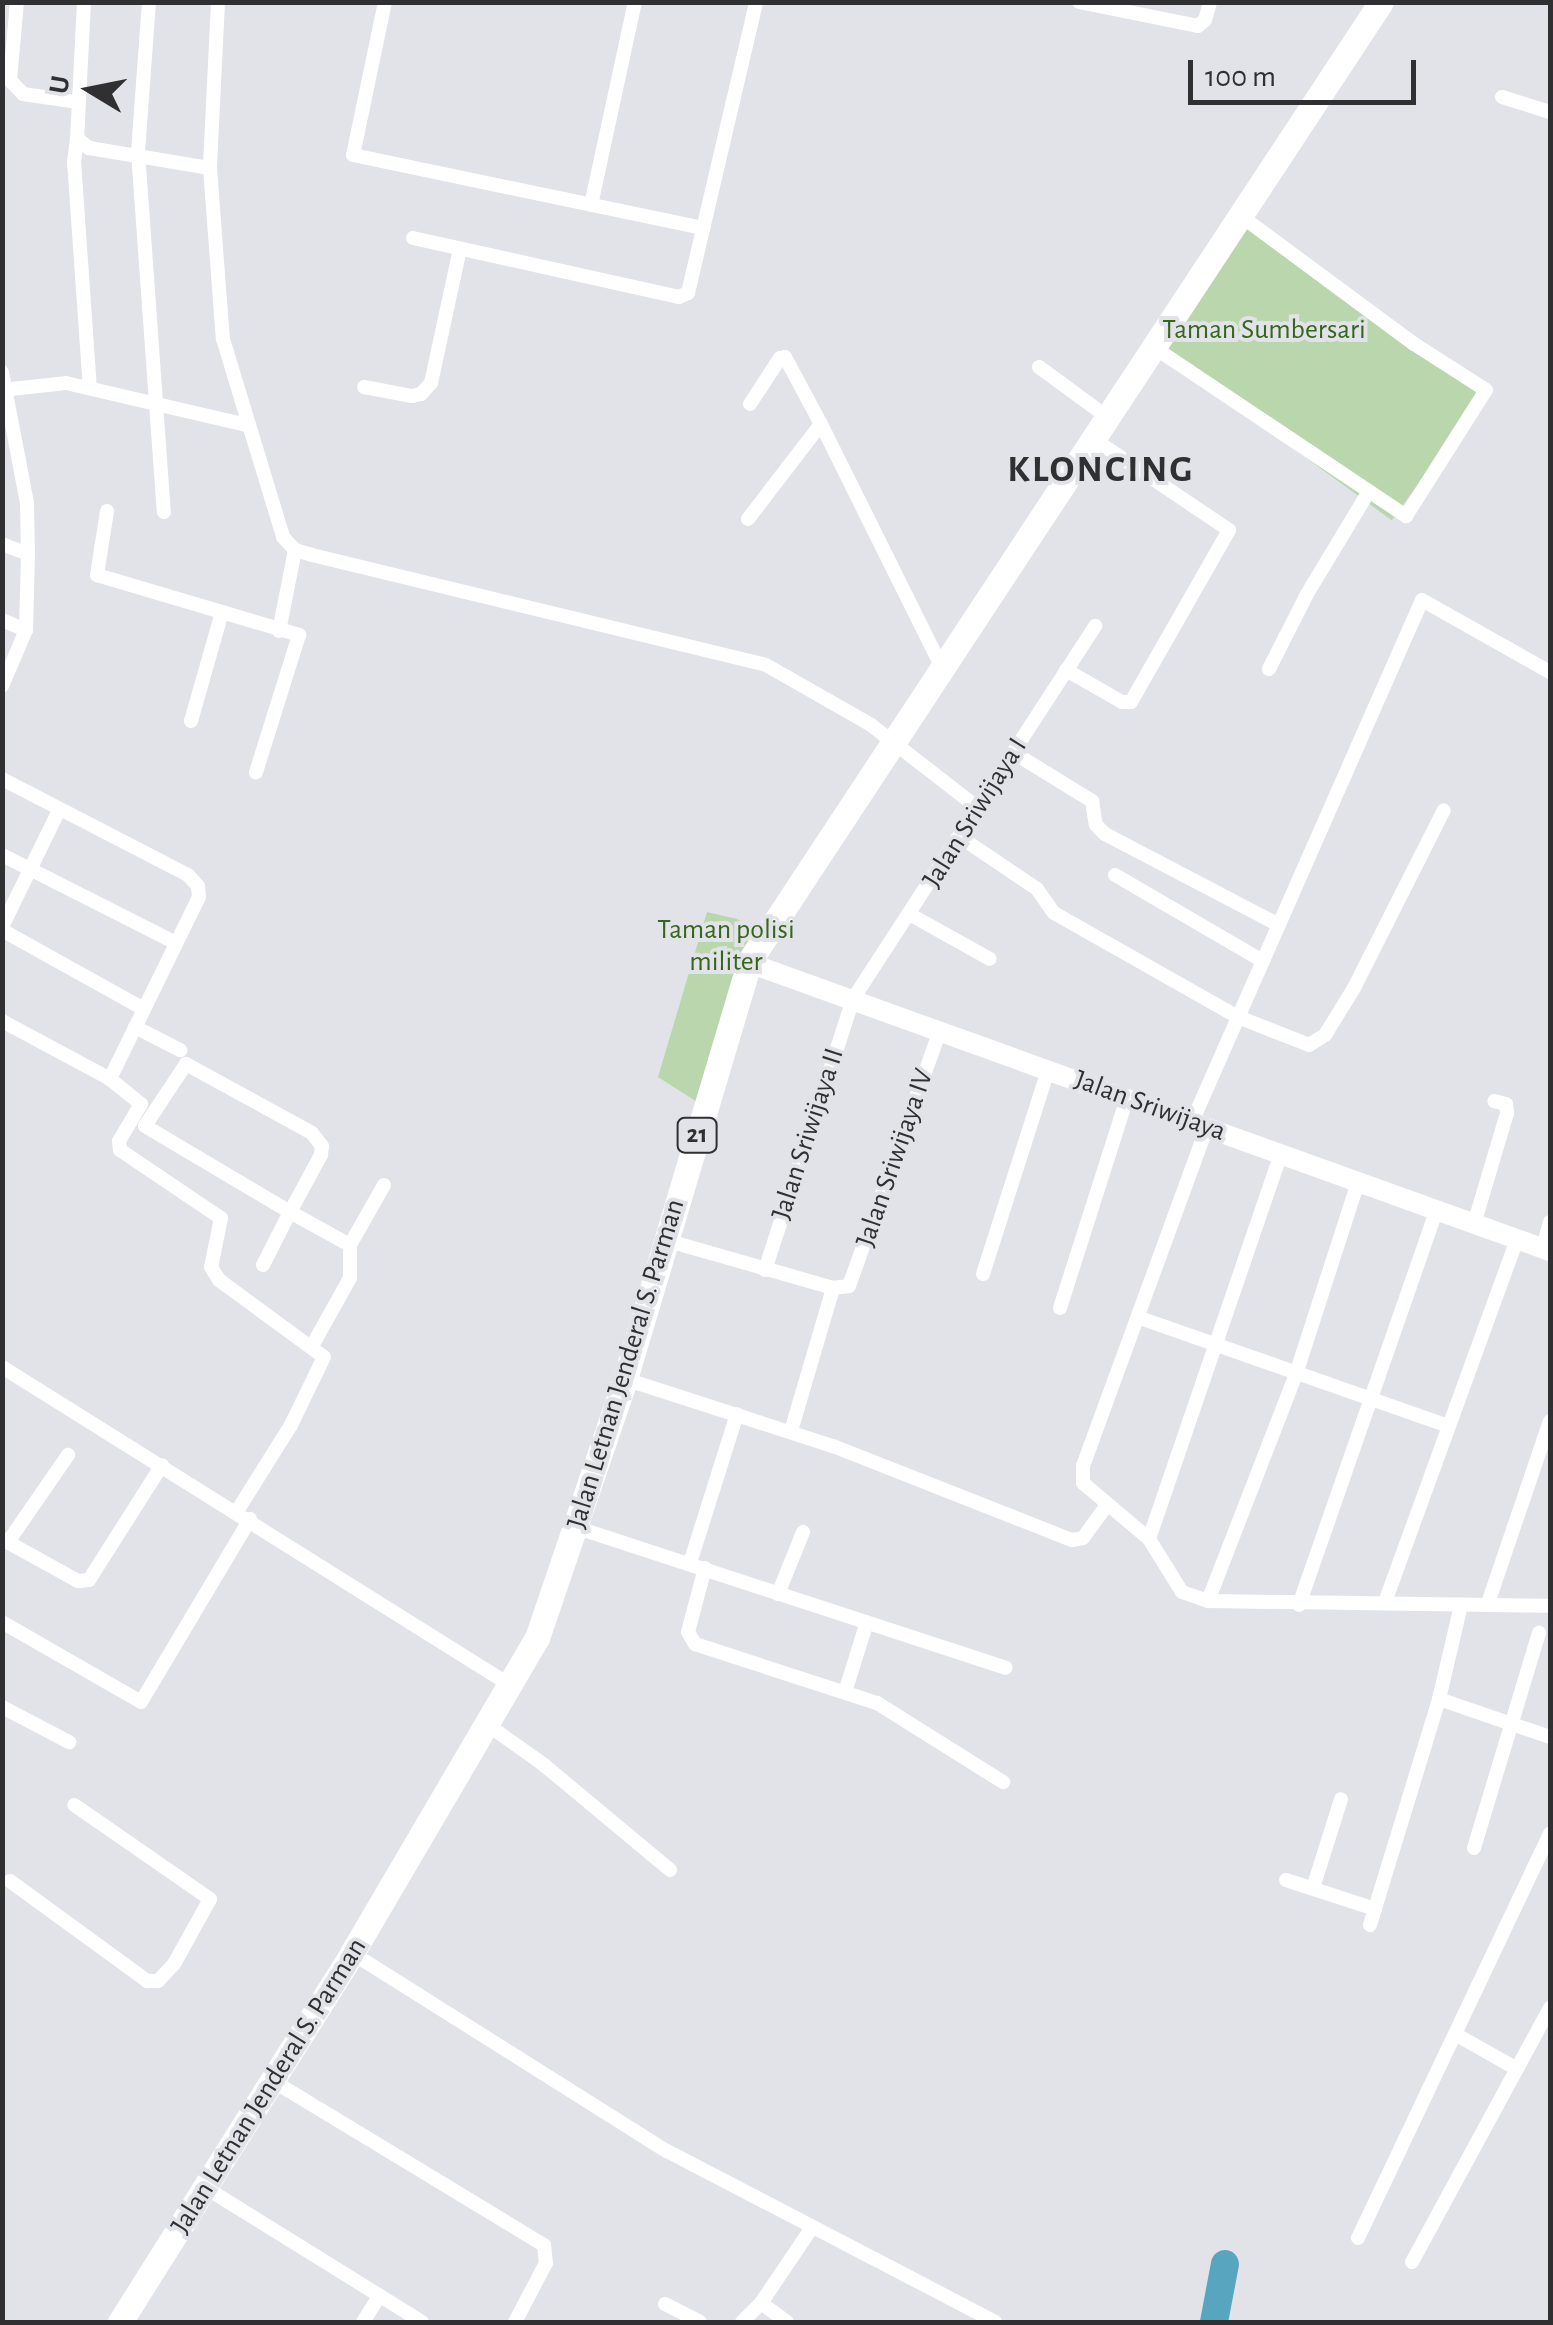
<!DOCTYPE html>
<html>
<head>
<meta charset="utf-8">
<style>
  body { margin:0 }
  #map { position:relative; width:1553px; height:2325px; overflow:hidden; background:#e1e3e8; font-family:"Alegreya Sans",sans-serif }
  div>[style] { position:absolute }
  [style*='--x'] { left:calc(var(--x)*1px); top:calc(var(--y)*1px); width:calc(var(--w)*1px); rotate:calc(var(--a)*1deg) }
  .green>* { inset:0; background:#b9d6ad; transform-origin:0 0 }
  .river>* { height:28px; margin:-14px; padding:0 14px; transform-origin:14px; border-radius:14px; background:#58a5c0 }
  .street>* { height:14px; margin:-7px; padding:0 7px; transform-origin:7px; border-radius:7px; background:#fff }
  .secondary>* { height:20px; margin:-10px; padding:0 10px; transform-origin:10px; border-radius:10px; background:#fff }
  .highway>* { height:25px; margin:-12.5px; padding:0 12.5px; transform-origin:12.5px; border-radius:12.5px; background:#fff }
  span { translate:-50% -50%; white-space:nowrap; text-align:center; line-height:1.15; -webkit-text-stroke:8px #e1e3e8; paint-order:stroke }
  .shield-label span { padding:2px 8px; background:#e1e3e8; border:2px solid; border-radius:8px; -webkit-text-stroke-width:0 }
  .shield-label { font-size:25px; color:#303033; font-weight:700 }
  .park-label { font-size:28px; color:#36651c }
  .street-label { font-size:28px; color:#303033 }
  .district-label { font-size:38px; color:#303033; font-weight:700; letter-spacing:2.5px }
  .frame { position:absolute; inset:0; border:5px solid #303033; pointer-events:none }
  .north { position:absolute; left:40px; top:40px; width:100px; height:100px; -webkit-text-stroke:8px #e1e3e8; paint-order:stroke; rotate:280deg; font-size:28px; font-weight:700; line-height:40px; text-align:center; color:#303033 }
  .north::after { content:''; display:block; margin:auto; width:35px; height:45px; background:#303033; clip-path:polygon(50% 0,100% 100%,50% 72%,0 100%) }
  .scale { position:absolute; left:1188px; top:60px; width:228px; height:45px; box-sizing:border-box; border:5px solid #303033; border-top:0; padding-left:12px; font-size:30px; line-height:35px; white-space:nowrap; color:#303033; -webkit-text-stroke:8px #e1e3e8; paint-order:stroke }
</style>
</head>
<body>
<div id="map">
  <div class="green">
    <i style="left:1240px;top:217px;width:301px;height:156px;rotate:36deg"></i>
    <i style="clip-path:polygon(707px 912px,737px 919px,766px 936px,705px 1107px,658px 1077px)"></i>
  </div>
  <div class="river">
    <i style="--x:1214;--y:2322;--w:59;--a:-79.3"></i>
  </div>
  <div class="street">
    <i style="--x:84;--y:2;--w:136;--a:92.9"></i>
    <i style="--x:77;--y:138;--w:16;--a:40"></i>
    <i style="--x:89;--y:148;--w:123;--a:9.4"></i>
    <i style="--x:149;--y:2;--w:150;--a:94.2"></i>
    <i style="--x:138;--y:152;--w:361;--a:85.9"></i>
    <i style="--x:218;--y:2;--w:166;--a:92.8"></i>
    <i style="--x:210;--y:168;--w:171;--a:85.7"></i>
    <i style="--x:223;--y:339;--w:207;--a:73.1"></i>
    <i style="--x:283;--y:537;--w:18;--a:47"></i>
    <i style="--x:295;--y:550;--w:18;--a:16"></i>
    <i style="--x:312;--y:555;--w:467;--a:13.6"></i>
    <i style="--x:766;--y:665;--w:121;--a:29.7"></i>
    <i style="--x:871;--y:725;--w:135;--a:37.8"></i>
    <i style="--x:385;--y:2;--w:156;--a:101.8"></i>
    <i style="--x:353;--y:155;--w:358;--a:11.8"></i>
    <i style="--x:1079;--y:2;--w:121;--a:11.4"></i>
    <i style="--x:1198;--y:26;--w:9;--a:-41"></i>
    <i style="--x:1205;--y:20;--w:19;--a:-74"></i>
    <i style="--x:2;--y:72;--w:30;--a:46"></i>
    <i style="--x:23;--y:94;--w:56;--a:8.3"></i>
    <i style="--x:10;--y:80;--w:78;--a:-84.9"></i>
    <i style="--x:1502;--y:97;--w:50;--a:17.4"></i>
    <i style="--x:77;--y:138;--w:23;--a:97"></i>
    <i style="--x:74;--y:161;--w:227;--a:86"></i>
    <i style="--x:591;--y:205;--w:208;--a:-77.8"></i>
    <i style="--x:413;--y:238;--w:272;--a:12.5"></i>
    <i style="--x:679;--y:297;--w:10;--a:-24"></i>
    <i style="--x:688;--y:293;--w:299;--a:-76.8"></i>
    <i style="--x:1152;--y:346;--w:306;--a:33.8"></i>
    <i style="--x:1406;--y:516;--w:149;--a:-57.6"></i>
    <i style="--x:1486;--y:390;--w:85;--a:-147.4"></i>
    <i style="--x:1414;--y:344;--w:215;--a:-143.5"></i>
    <i style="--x:1039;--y:367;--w:84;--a:36.3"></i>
    <i style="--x:2;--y:372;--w:133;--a:79.2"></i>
    <i style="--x:27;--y:503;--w:51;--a:88.9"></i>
    <i style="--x:28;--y:554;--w:76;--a:91.5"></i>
    <i style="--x:26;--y:630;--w:61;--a:113.2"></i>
    <i style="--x:364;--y:387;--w:49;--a:10.6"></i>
    <i style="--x:412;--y:396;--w:9;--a:-13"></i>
    <i style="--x:421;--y:394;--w:15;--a:-48"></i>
    <i style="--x:431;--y:383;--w:137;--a:-77.8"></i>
    <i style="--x:2;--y:390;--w:64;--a:-6.2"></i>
    <i style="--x:66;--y:383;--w:186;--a:13.1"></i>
    <i style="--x:750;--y:404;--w:55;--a:-56.9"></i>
    <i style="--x:780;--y:358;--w:5;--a:-11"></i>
    <i style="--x:785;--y:357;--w:76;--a:61.8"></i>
    <i style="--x:107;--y:511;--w:65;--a:98.9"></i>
    <i style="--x:97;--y:575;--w:211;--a:16.5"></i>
    <i style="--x:299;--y:635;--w:144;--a:107.4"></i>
    <i style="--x:748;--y:519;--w:120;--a:-52.5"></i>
    <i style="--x:821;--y:424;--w:270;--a:63.6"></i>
    <i style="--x:2;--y:544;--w:28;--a:21"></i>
    <i style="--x:2;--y:620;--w:26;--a:23"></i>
    <i style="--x:279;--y:631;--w:83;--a:-78.8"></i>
    <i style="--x:1269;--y:669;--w:84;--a:-63.1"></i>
    <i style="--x:1307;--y:594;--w:118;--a:-58.9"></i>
    <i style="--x:1066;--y:670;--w:64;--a:29.7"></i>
    <i style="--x:1122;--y:702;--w:9;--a:0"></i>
    <i style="--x:1131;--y:702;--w:198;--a:-60.3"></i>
    <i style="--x:1229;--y:530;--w:165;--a:-146.1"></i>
    <i style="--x:191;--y:721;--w:113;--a:-74.1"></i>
    <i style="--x:1014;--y:753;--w:92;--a:31.6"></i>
    <i style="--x:1092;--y:801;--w:24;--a:81"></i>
    <i style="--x:1096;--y:825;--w:13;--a:45"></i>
    <i style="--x:1105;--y:834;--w:196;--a:27.6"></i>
    <i style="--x:2;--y:779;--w:209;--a:27.3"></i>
    <i style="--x:188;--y:875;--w:15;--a:48"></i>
    <i style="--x:198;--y:886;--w:11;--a:85"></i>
    <i style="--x:199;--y:897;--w:203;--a:116.1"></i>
    <i style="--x:960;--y:837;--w:93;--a:34"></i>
    <i style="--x:1037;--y:889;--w:29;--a:55"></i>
    <i style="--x:1054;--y:913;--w:211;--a:29.5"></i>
    <i style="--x:1238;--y:1017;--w:76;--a:21.5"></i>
    <i style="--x:1309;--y:1045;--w:19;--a:-32"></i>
    <i style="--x:1325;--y:1035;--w:55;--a:-58.3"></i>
    <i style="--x:1354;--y:988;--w:199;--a:-63.2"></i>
    <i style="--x:2;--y:855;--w:195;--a:26.8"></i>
    <i style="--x:1115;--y:875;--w:171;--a:30.2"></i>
    <i style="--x:911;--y:915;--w:90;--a:29.1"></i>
    <i style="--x:2;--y:927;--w:128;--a:-64"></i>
    <i style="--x:2;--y:930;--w:162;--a:29.1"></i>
    <i style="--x:2;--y:1021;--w:123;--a:28.2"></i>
    <i style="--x:110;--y:1079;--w:40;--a:39"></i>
    <i style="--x:141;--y:1104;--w:43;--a:120.7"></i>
    <i style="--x:119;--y:1141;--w:9;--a:84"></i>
    <i style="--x:120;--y:1150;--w:122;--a:34"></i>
    <i style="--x:221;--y:1218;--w:50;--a:101.5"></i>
    <i style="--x:211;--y:1267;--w:15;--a:58"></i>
    <i style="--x:219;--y:1280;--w:130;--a:36.3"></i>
    <i style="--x:324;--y:1357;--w:76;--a:115.9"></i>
    <i style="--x:291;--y:1425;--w:102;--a:122.1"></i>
    <i style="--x:135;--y:1027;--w:51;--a:27.1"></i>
    <i style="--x:1192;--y:1122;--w:570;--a:-66.22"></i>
    <i style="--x:1422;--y:600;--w:147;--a:29.4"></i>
    <i style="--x:1207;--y:1127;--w:361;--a:110.1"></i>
    <i style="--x:1083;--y:1466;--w:17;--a:90"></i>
    <i style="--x:1083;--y:1483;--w:87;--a:40.3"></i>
    <i style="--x:1149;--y:1539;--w:62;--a:58.1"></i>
    <i style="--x:1182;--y:1592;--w:28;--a:19"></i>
    <i style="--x:1208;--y:1601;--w:342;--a:0.8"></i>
    <i style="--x:1474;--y:1224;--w:116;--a:-73.4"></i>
    <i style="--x:1507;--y:1113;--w:9;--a:-96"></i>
    <i style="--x:1506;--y:1104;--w:12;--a:-166"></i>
    <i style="--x:665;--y:1240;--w:175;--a:15.9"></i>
    <i style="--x:833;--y:1288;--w:16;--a:-7"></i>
    <i style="--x:849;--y:1286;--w:271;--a:-70.4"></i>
    <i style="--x:350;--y:1245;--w:69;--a:-60.5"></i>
    <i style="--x:1543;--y:1248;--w:27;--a:-75"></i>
    <i style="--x:263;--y:1265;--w:59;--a:-63"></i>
    <i style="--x:290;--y:1212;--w:65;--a:-61.5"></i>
    <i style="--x:321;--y:1155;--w:9;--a:-84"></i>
    <i style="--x:322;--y:1146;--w:16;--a:-128"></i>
    <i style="--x:312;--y:1133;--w:144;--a:-151.3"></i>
    <i style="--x:186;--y:1064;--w:74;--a:123.5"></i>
    <i style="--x:145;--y:1126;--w:169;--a:30.7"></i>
    <i style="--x:290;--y:1212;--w:68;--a:28.8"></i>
    <i style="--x:350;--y:1245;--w:33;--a:90"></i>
    <i style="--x:350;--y:1278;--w:78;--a:119.2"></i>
    <i style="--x:765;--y:1270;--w:285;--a:-72"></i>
    <i style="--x:853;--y:999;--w:445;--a:-57"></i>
    <i style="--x:983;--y:1274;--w:214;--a:-72.3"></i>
    <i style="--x:1060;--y:1308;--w:220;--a:-72.3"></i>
    <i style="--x:1140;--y:1318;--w:326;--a:19.3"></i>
    <i style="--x:2;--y:1367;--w:599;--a:32.05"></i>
    <i style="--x:625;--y:1379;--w:219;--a:17.9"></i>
    <i style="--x:833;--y:1446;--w:257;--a:21.5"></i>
    <i style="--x:1072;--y:1540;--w:11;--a:-10"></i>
    <i style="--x:1083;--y:1538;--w:41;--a:-54"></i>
    <i style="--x:791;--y:1431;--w:149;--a:-73.6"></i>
    <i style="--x:575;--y:1527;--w:453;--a:18.1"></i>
    <i style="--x:2;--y:1539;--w:87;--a:28.9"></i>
    <i style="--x:78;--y:1581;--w:11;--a:-5"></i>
    <i style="--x:89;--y:1580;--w:136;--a:-57.6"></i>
    <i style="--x:1149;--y:1539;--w:408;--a:-71.1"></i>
    <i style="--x:8;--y:1542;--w:106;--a:-55.4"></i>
    <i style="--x:690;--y:1563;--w:156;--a:-72.5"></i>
    <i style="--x:705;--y:1568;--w:66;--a:104.9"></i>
    <i style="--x:688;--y:1632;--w:14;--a:60"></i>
    <i style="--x:695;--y:1644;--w:191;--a:18"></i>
    <i style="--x:877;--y:1703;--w:149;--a:32.1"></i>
    <i style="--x:778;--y:1594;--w:67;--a:-68"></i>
    <i style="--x:1208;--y:1601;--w:243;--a:-68.8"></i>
    <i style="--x:1296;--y:1374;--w:202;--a:-72.1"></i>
    <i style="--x:1385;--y:1602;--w:386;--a:-70"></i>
    <i style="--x:1488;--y:1603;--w:192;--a:-71.2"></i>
    <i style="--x:1299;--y:1605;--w:417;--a:-70.8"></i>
    <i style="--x:2;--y:1622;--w:160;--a:29.9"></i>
    <i style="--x:141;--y:1702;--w:213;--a:-59.2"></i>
    <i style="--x:845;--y:1692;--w:73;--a:-72.6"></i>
    <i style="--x:1439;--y:1699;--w:117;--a:18.9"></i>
    <i style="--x:2;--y:1707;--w:76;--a:27.6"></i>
    <i style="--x:488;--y:1725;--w:69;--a:35.5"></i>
    <i style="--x:544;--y:1765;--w:164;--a:39.8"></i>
    <i style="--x:1474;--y:1848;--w:225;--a:-73.2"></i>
    <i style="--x:1286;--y:1880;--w:94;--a:18"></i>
    <i style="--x:10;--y:1881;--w:170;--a:36.1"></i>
    <i style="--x:147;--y:1981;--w:11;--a:0"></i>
    <i style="--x:158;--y:1981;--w:23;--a:-47"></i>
    <i style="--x:174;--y:1964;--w:74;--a:-61"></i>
    <i style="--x:210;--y:1899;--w:165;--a:-145.3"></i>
    <i style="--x:1313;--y:1888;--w:93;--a:-72.5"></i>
    <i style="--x:1370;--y:1925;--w:236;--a:-73"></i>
    <i style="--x:1439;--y:1699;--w:97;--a:-76.8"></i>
    <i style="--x:352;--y:1953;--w:372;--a:32.2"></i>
    <i style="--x:667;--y:2151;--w:370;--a:27.5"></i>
    <i style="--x:1455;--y:2034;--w:71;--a:29.4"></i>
    <i style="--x:273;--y:2081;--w:317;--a:31.2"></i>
    <i style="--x:544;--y:2245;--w:18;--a:84"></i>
    <i style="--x:546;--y:2263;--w:67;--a:117.7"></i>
    <i style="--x:206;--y:2188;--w:254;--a:31.8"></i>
    <i style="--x:1358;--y:2238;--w:448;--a:-64.6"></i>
    <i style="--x:1412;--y:2262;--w:289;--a:-61.5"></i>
    <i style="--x:761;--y:2303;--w:32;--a:36"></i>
    <i style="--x:665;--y:2304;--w:39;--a:27"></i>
    <i style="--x:363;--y:2322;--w:31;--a:-58"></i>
    <i style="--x:742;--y:2322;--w:27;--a:-45"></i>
    <i style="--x:761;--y:2303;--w:89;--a:-56"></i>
  </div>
  <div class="secondary">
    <i style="--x:749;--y:963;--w:851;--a:19.78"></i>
  </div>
  <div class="highway">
    <i style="--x:120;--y:2322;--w:436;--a:-57.8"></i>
    <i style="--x:352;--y:1953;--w:365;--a:-59.6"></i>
    <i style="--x:537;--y:1638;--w:274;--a:-71.2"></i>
    <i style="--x:625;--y:1379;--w:437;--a:-73.4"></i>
    <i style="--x:750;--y:960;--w:1147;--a:-56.63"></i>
  </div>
  <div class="shield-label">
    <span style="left:697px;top:1135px">21</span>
  </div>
  <div class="park-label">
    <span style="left:1264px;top:330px">Taman Sumbersari</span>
    <span style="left:726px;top:946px">Taman polisi<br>militer</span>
  </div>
  <div class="street-label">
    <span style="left:975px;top:813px;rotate:-58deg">Jalan Sriwijaya I</span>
    <span style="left:1150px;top:1106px;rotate:20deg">Jalan Sriwijaya</span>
    <span style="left:808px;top:1134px;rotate:-72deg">Jalan Sriwijaya II</span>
    <span style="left:895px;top:1158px;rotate:-71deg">Jalan Sriwijaya IV</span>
    <span style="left:626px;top:1364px;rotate:-73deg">Jalan Letnan Jenderal S. Parman</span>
    <span style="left:269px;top:2086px;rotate:-58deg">Jalan Letnan Jenderal S. Parman</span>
  </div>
  <div class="district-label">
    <span style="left:1101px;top:471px">KLONCING</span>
  </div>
  <div class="frame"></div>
  <div class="north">U</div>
  <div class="scale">100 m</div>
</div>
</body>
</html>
